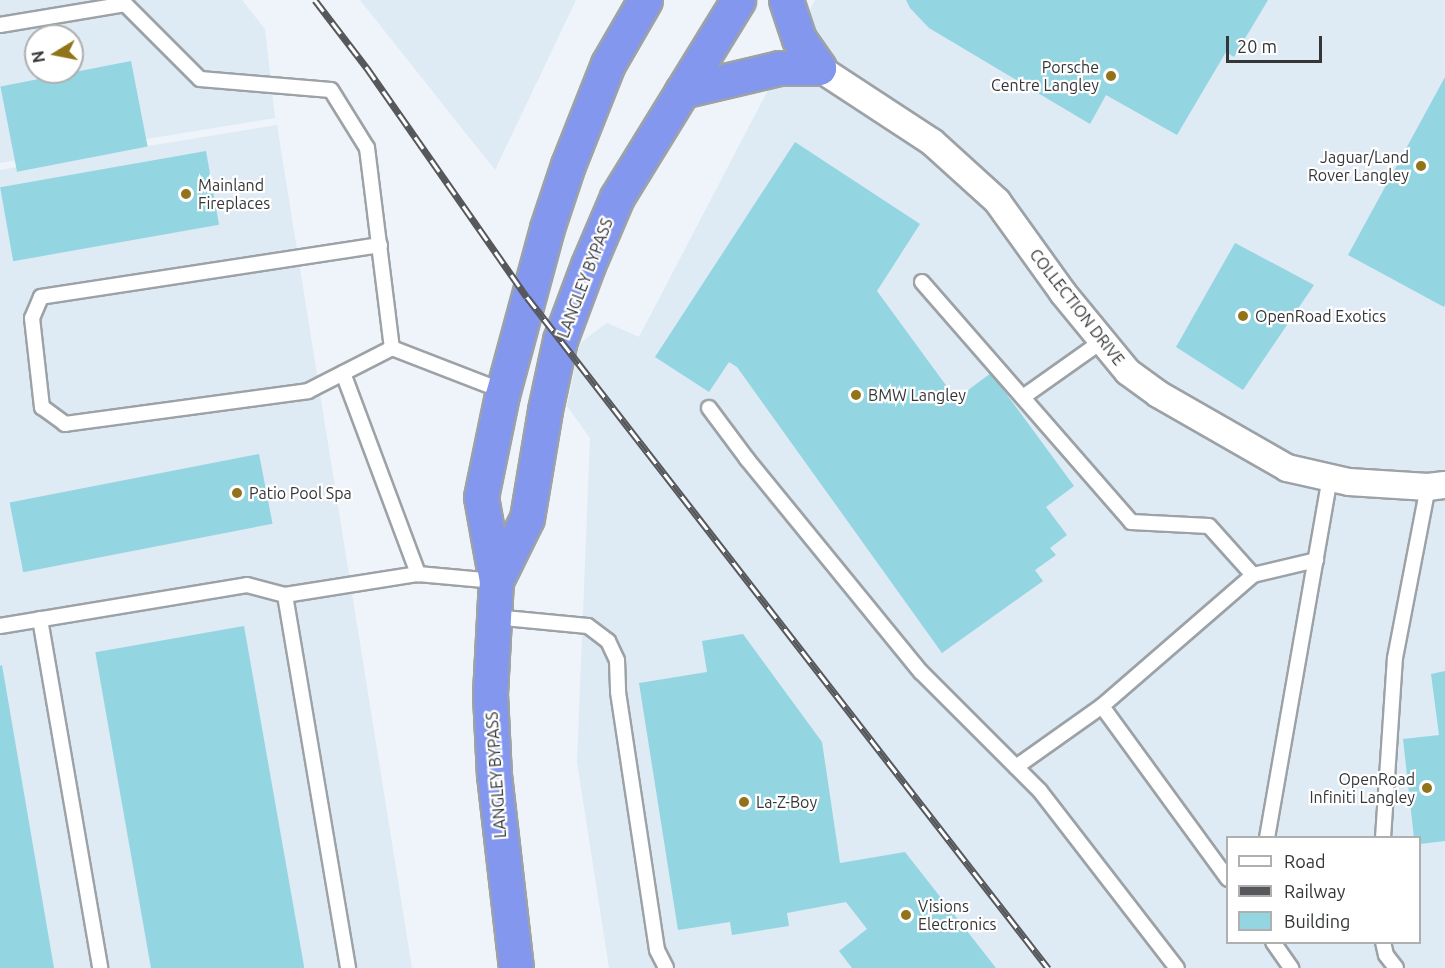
<!DOCTYPE html>
<html>
<head>
<meta charset="utf-8">
<style>
  body { margin:0 }
  #map { position:relative; width:1445px; height:968px; overflow:hidden; background:#eef4f9; font-family:Ubuntu,sans-serif }
  div>[style] { position:absolute }
  [style*='--x'] { left:calc(var(--x)*1px); top:calc(var(--y)*1px); width:calc(var(--w)*1px); rotate:calc(var(--a)*1deg) }
  .built>* { inset:0; background:#deeaf4 }
  .building>* { inset:0; background:#94d5e2; transform-origin:0 0 }
  .roads { filter:drop-shadow(2px 0 #9ca2a6) drop-shadow(-2px 0 #9ca2a6) drop-shadow(0 2px #9ca2a6) drop-shadow(0 -2px #9ca2a6) }
  .lane>* { height:14px; margin:-7px; padding:0 7px; transform-origin:7px; border-radius:7px; background:#fff }
  .street>* { height:26px; margin:-13px; padding:0 13px; transform-origin:13px; border-radius:13px; background:#fff }
  .highway>* { height:33px; margin:-16.5px; padding:0 16.5px; transform-origin:16.5px; border-radius:16.5px; background:#8497ee }
  .rail>* { height:7px; margin-top:-3.5px; transform-origin:0; background:repeating-linear-gradient(90deg,#fff 0 14px,#56585b 0 28px); box-sizing:border-box; border-block:2px solid #56585b }
  .dots>* { width:16px; height:16px; translate:-50% -50%; box-sizing:border-box; border:3px solid #fff; border-radius:50% }
  span { translate:-50% -50%; white-space:nowrap; text-align:center; line-height:1.15; -webkit-text-stroke:4.5px #fff; paint-order:stroke }
  .poi-label { font-size:16px; color:#343638 }
  .right { translate:-100% -50%; text-align:right }
  .left { translate:0 -50%; text-align:left }
  .street-label { font-size:16px; color:#343638 }
  .legend { position:absolute; left:1226px; top:836px; width:195px; height:108px; box-sizing:border-box; background:#fff; border:2px solid #aeafaf; margin:0; padding:8px 10px; list-style:none; font-size:18px; color:#343638 }
  .legend li { display:flex; align-items:center; gap:12px; height:30px }
  .legend b { width:30px; border:2px solid #aeafaf }
  .north { position:absolute; left:24px; top:24px; width:60px; height:60px; box-sizing:border-box; background:#fff; border:2px solid #aeafaf; border-radius:50%; rotate:260deg; font-size:16px; font-weight:700; line-height:24px; text-align:center; color:#343638 }
  .north::after { content:''; display:block; margin:auto; width:21px; height:27px; background:#91741a; clip-path:polygon(50% 0,100% 100%,50% 72%,0 100%) }
  .scale { position:absolute; left:1226px; top:36px; width:96px; height:27px; box-sizing:border-box; border:3px solid #343638; border-top:0; padding-left:8px; font-size:18px; line-height:21px; white-space:nowrap; color:#343638; -webkit-text-stroke:4px #fff; paint-order:stroke }
</style>
</head>
<body>
<div id="map">
  <div class="built">
    <i style="clip-path:polygon(evenodd,0 0,242px 0,265px 29px,275px 118px,0 163px,0 0,36px 36px,72px 36px,72px 72px,36px 72px,36px 36px)"></i>
    <i style="clip-path:polygon(360px 0,576px 0,495px 170px)"></i>
    <i style="clip-path:polygon(evenodd,815px 0,1445px 0,1445px 968px,609px 968px,577px 762px,590px 438px,567px 406px,580px 343px,607px 323px,639px 337px,815px 0,1228px 838px,1420px 838px,1420px 942px,1228px 942px,1228px 838px)"></i>
    <i style="clip-path:polygon(277px 125px,412px 968px,0 968px,0 170px)"></i>
  </div>
  <div class="building">
    <i style="clip-path:polygon(906px 0,1268px 0,1234px 57px,1226px 52px,1177px 135px,1106px 95px,1090px 124px,929px 28px,910px 8px)"></i>
    <i style="left:131px;top:61px;width:87px;height:133px;rotate:79deg"></i>
    <i style="clip-path:polygon(1445px 77px,1445px 304px,1444px 307px,1348px 255px)"></i>
    <i style="clip-path:polygon(795px 142px,920px 224px,877px 291px,956px 399px,991px 373px,1074px 486px,1046px 507px,1067px 535px,1050px 548px,1056px 555px,1035px 570px,1043px 581px,942px 653px,737px 367px,729px 362px,709px 392px,655px 357px)"></i>
    <i style="left:206px;top:151px;width:75px;height:209px;rotate:80deg"></i>
    <i style="clip-path:polygon(1235px 243px,1314px 285px,1243px 390px,1176px 347px)"></i>
    <i style="left:259px;top:454px;width:71px;height:254px;rotate:79deg"></i>
    <i style="left:244px;top:626px;width:347px;height:151px;rotate:80deg"></i>
    <i style="clip-path:polygon(743px 634px,822px 742px,840px 863px,905px 852px,996px 968px,852px 968px,839px 951px,867px 929px,846px 902px,787px 913px,789px 926px,732px 935px,730px 922px,678px 930px,639px 683px,707px 672px,702px 641px)"></i>
    <i style="clip-path:polygon(2px 665px,54px 968px,0 968px,0 666px)"></i>
    <i style="clip-path:polygon(1445px 671px,1445px 841px,1420px 844px,1420px 838px,1414px 838px,1403px 739px,1439px 735px,1431px 674px)"></i>
  </div>
  <div class="roads">
    <div class="lane">
      <i style="--x:0;--y:25;--w:127;--a:-9.5"></i>
      <i style="--x:125;--y:4;--w:106;--a:45"></i>
      <i style="--x:200;--y:79;--w:131;--a:4.8"></i>
      <i style="--x:331;--y:90;--w:68;--a:58.2"></i>
      <i style="--x:367;--y:148;--w:202;--a:82.9"></i>
      <i style="--x:392;--y:348;--w:119;--a:21.2"></i>
      <i style="--x:380;--y:245;--w:343;--a:171.3"></i>
      <i style="--x:41;--y:297;--w:23;--a:113"></i>
      <i style="--x:32;--y:318;--w:90;--a:83.6"></i>
      <i style="--x:42;--y:407;--w:29;--a:36"></i>
      <i style="--x:65;--y:424;--w:245;--a:-7.7"></i>
      <i style="--x:308;--y:391;--w:94;--a:-27.1"></i>
      <i style="--x:922;--y:282;--w:318;--a:48.9"></i>
      <i style="--x:1131;--y:522;--w:78;--a:2.9"></i>
      <i style="--x:1209;--y:526;--w:66;--a:48.1"></i>
      <i style="--x:343;--y:373;--w:215;--a:69.5"></i>
      <i style="--x:1023;--y:397;--w:97;--a:-35.3"></i>
      <i style="--x:709;--y:408;--w:64;--a:53.3"></i>
      <i style="--x:747;--y:459;--w:275;--a:50.8"></i>
      <i style="--x:921;--y:672;--w:168;--a:45"></i>
      <i style="--x:1040;--y:791;--w:224;--a:52.3"></i>
      <i style="--x:285;--y:595;--w:378;--a:80.4"></i>
      <i style="--x:494;--y:617;--w:94;--a:5.5"></i>
      <i style="--x:588;--y:626;--w:25;--a:37"></i>
      <i style="--x:608;--y:641;--w:21;--a:65"></i>
      <i style="--x:617;--y:660;--w:32;--a:88"></i>
      <i style="--x:618;--y:692;--w:261;--a:81.4"></i>
      <i style="--x:657;--y:950;--w:20;--a:63"></i>
      <i style="--x:40;--y:619;--w:354;--a:80.2"></i>
      <i style="--x:0;--y:626;--w:250;--a:-9.4"></i>
      <i style="--x:247;--y:585;--w:39;--a:15"></i>
      <i style="--x:285;--y:595;--w:135;--a:-9"></i>
      <i style="--x:418;--y:574;--w:77;--a:5.2"></i>
      <i style="--x:1016;--y:767;--w:105;--a:-35.3"></i>
      <i style="--x:1267;--y:838;--w:365;--a:-80.1"></i>
      <i style="--x:1383;--y:838;--w:180;--a:-86.2"></i>
      <i style="--x:1395;--y:658;--w:174;--a:-79.1"></i>
      <i style="--x:1228;--y:879;--w:214;--a:-126.1"></i>
      <i style="--x:1102;--y:706;--w:200;--a:-40.9"></i>
      <i style="--x:1253;--y:575;--w:65;--a:-13.4"></i>
      <i style="--x:1273;--y:942;--w:32;--a:55"></i>
      <i style="--x:1383;--y:942;--w:13;--a:77"></i>
      <i style="--x:1386;--y:955;--w:16;--a:52"></i>
    </div>
    <div class="street">
      <i style="--x:819;--y:68;--w:135;--a:33.2"></i>
      <i style="--x:932;--y:142;--w:88;--a:42.2"></i>
      <i style="--x:997;--y:201;--w:113;--a:54.3"></i>
      <i style="--x:1063;--y:293;--w:102;--a:50.6"></i>
      <i style="--x:1128;--y:372;--w:37;--a:36"></i>
      <i style="--x:1158;--y:394;--w:149;--a:29.8"></i>
      <i style="--x:1287;--y:468;--w:64;--a:12.7"></i>
      <i style="--x:1349;--y:482;--w:79;--a:3.6"></i>
      <i style="--x:1428;--y:487;--w:17;--a:-7"></i>
    </div>
    <div class="highway">
      <i style="--x:786;--y:0;--w:41;--a:71.6"></i>
      <i style="--x:799;--y:39;--w:35;--a:55"></i>
      <i style="--x:682;--y:91;--w:100;--a:-13.3"></i>
      <i style="--x:779;--y:68;--w:40;--a:0"></i>
      <i style="--x:496;--y:581;--w:70;--a:-63.8"></i>
      <i style="--x:527;--y:518;--w:109;--a:-80.5"></i>
      <i style="--x:545;--y:410;--w:72;--a:-77.9"></i>
      <i style="--x:560;--y:340;--w:80;--a:-69.5"></i>
      <i style="--x:588;--y:265;--w:74;--a:-66.9"></i>
      <i style="--x:617;--y:197;--w:231;--a:-58.4"></i>
      <i style="--x:516;--y:968;--w:193;--a:-96.5"></i>
      <i style="--x:494;--y:776;--w:82;--a:-92.8"></i>
      <i style="--x:490;--y:694;--w:113;--a:-87"></i>
      <i style="--x:496;--y:581;--w:85;--a:-100.1"></i>
      <i style="--x:481;--y:497;--w:104;--a:-78.4"></i>
      <i style="--x:502;--y:395;--w:173;--a:-74.9"></i>
      <i style="--x:547;--y:228;--w:66;--a:-71.6"></i>
      <i style="--x:568;--y:165;--w:109;--a:-68.4"></i>
      <i style="--x:608;--y:64;--w:74;--a:-60"></i>
    </div>
  </div>
  <div class="rail">
    <i style="--x:315;--y:0;--w:86;--a:52.6"></i>
    <i style="--x:367;--y:68;--w:279;--a:55.1"></i>
    <i style="--x:527;--y:297;--w:850;--a:52.17"></i>
  </div>
  <div class="dots">
    <i style="left:1111px;top:76px;background:#91741a"></i>
    <i style="left:1421px;top:166px;background:#91741a"></i>
    <i style="left:186px;top:194px;background:#91741a"></i>
    <i style="left:1243px;top:316px;background:#91741a"></i>
    <i style="left:856px;top:395px;background:#91741a"></i>
    <i style="left:237px;top:493px;background:#91741a"></i>
    <i style="left:1427px;top:788px;background:#91741a"></i>
    <i style="left:744px;top:802px;background:#91741a"></i>
    <i style="left:906px;top:915px;background:#91741a"></i>
  </div>
  <div class="poi-label">
    <span class="right" style="left:1099px;top:76px">Porsche<br>Centre Langley</span>
    <span class="right" style="left:1409px;top:166px">Jaguar/Land<br>Rover Langley</span>
    <span class="left" style="left:198px;top:194px">Mainland<br>Fireplaces</span>
    <span class="left" style="left:1255px;top:316px">OpenRoad Exotics</span>
    <span class="left" style="left:868px;top:395px">BMW Langley</span>
    <span class="left" style="left:249px;top:493px">Patio Pool Spa</span>
    <span class="right" style="left:1415px;top:788px">OpenRoad<br>Infiniti Langley</span>
    <span class="left" style="left:756px;top:802px">La-Z-Boy</span>
    <span class="left" style="left:918px;top:915px">Visions<br>Electronics</span>
  </div>
  <div class="street-label">
    <span style="left:585px;top:278px;rotate:-69deg">LANGLEY BYPASS</span>
    <span style="left:1077px;top:307px;rotate:52deg">COLLECTION DRIVE</span>
    <span style="left:496px;top:775px;rotate:-94deg">LANGLEY BYPASS</span>
  </div>
  <ul class="legend">
  <li><b style="height:8px;background:#fff"></b>Road</li>
  <li><b style="height:8px;background:#56585b"></b>Railway</li>
  <li><b style="height:16px;background:#94d5e2"></b>Building</li>
  </ul>
  <div class="north">N</div>
  <div class="scale">20 m</div>
</div>
</body>
</html>
